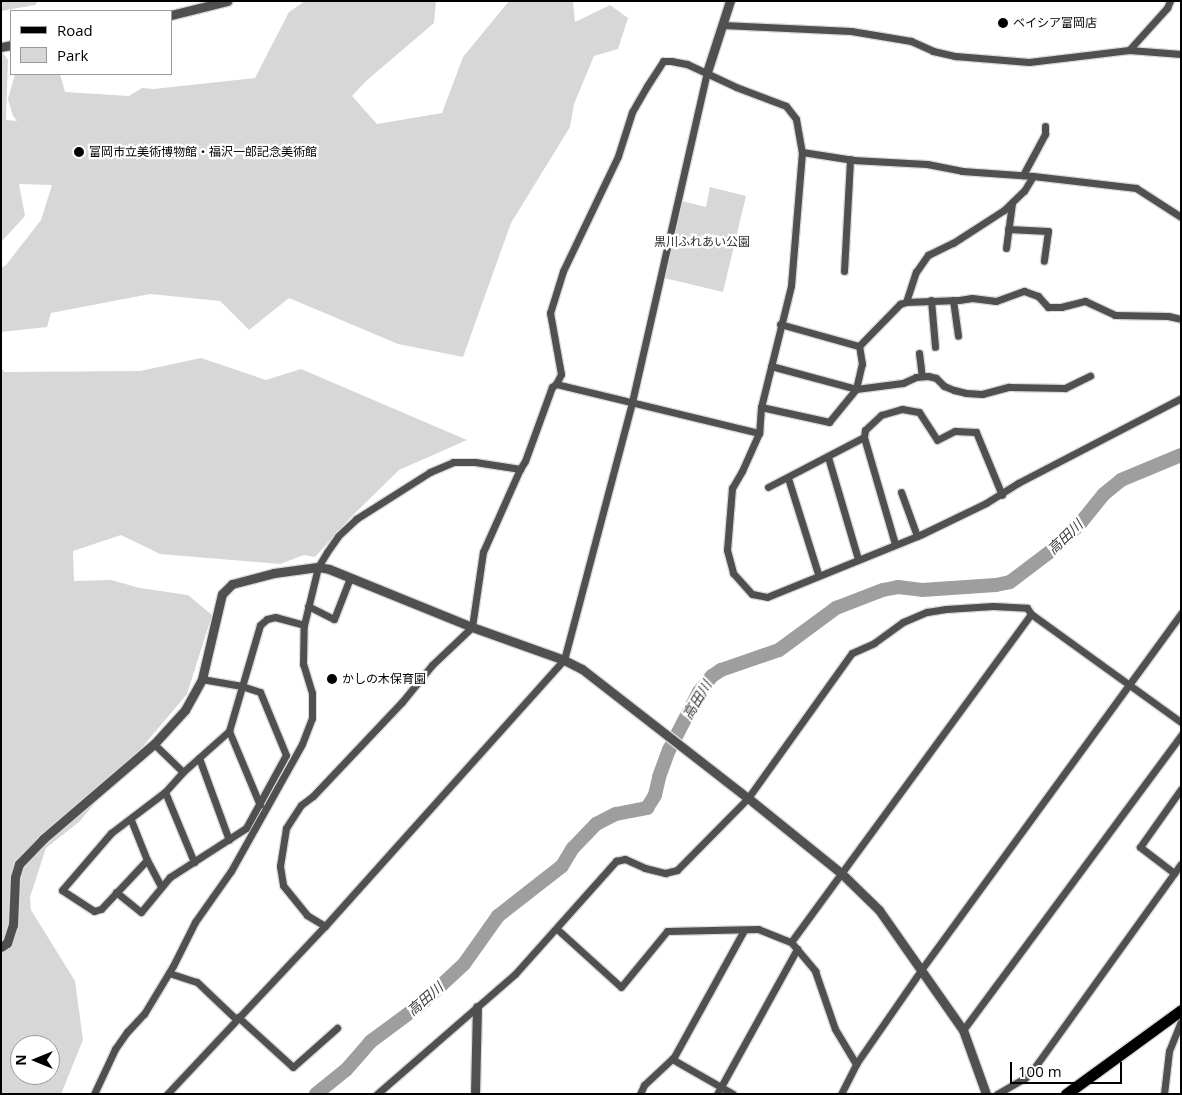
<!DOCTYPE html>
<html>
<head>
<meta charset="utf-8">
<style>
  body { margin:0 }
  #map { position:relative; width:1182px; height:1095px; overflow:hidden; background:#fff; font-family:"Open Sans","Noto Sans JP",sans-serif }
  div>[style] { position:absolute }
  [style*='--x'] { left:calc(var(--x)*1px); top:calc(var(--y)*1px); width:calc(var(--w)*1px); rotate:calc(var(--a)*1deg) }
  .green>* { inset:0; background:#d7d7d7 }
  .river>* { height:14px; margin:-7px; padding:0 7px; transform-origin:7px; border-radius:7px; background:#9e9e9e }
  .roads { filter:drop-shadow(1px 0 #dbdbdb) drop-shadow(-1px 0 #dbdbdb) drop-shadow(0 1px #dbdbdb) drop-shadow(0 -1px #dbdbdb) }
  .minor>* { height:7px; margin:-3.5px; padding:0 3.5px; transform-origin:3.5px; border-radius:3.5px; background:#505050 }
  .tertiary>* { height:9px; margin:-4.5px; padding:0 4.5px; transform-origin:4.5px; border-radius:4.5px; background:#505050 }
  .primary>* { height:11px; margin:-5.5px; padding:0 5.5px; transform-origin:5.5px; border-radius:5.5px; background:#000 }
  .dots>* { width:14px; height:14px; translate:-50% -50%; box-sizing:border-box; border:2px solid #fff; border-radius:50% }
  span { translate:-50% -50%; white-space:nowrap; text-align:center; line-height:1.15; -webkit-text-stroke:4.5px #fff; paint-order:stroke }
  .poi-label { font-size:12px; color:#000 }
  .left { translate:0 -50%; text-align:left }
  .park-label { font-size:12px; color:#2e2e2e }
  .water-label { font-size:14px; color:#3f3f3f; font-style:italic }
  .frame { position:absolute; inset:0; border:2px solid #000; pointer-events:none }
  .legend { position:absolute; left:10px; top:10px; width:162px; height:65px; box-sizing:border-box; background:#fff; border:1px solid #999; margin:0; padding:6px 9px; list-style:none; font-size:15px; color:#000 }
  .legend li { display:flex; align-items:center; gap:10px; height:25px }
  .legend b { width:25px; border:1px solid #999 }
  .north { position:absolute; left:10px; top:1035px; width:50px; height:50px; box-sizing:border-box; background:#fff; border:1px solid #999; border-radius:50%; rotate:270deg; font-size:14px; font-weight:700; line-height:20px; text-align:center; color:#000 }
  .north::after { content:''; display:block; margin:auto; width:18px; height:22px; background:#000; clip-path:polygon(50% 0,100% 100%,50% 72%,0 100%) }
  .scale { position:absolute; left:1010px; top:1062px; width:112px; height:22px; box-sizing:border-box; border:2px solid #000; border-top:0; padding-left:6px; font-size:15px; line-height:18px; white-space:nowrap; color:#000; -webkit-text-stroke:4px #fff; paint-order:stroke }
</style>
</head>
<body>
<div id="map">
  <div class="green">
    <i style="clip-path:polygon(1px 1px,38px 1px,35px 5px,1px 11px)"></i>
    <i style="clip-path:polygon(305px 1px,436px 1px,434px 23px,366px 81px,352px 96px,377px 124px,442px 113px,463px 57px,509px 1px,573px 1px,575px 22px,610px 5px,628px 18px,618px 49px,594px 56px,574px 104px,570px 127px,511px 223px,463px 357px,398px 344px,289px 298px,249px 330px,220px 301px,150px 294px,51px 313px,47px 327px,1px 332px,1px 268px,6px 265px,41px 220px,52px 185px,19px 184px,25px 216px,1px 242px,1px 50px,8px 60px,6px 120px,17px 121px,13px 116px,8px 99px,15px 74px,60px 74px,65px 92px,129px 96px,142px 88px,154px 89px,255px 78px,289px 12px)"></i>
    <i style="clip-path:polygon(710px 187px,746px 196px,723px 292px,660px 277px,678px 200px,706px 207px)"></i>
    <i style="clip-path:polygon(evenodd,201px 358px,266px 380px,301px 369px,467px 440px,399px 470px,350px 518px,315px 557px,304px 555px,280px 564px,160px 554px,121px 535px,73px 551px,74px 581px,111px 580px,140px 588px,188px 595px,212px 615px,187px 694px,79px 822px,46px 848px,30px 897px,31px 910px,75px 981px,83px 1040px,61px 1094px,1px 1094px,1px 367px,4px 372px,140px 371px,201px 358px,20px 1045px,50px 1045px,50px 1075px,20px 1075px,20px 1045px)"></i>
  </div>
  <div class="river">
    <i style="--x:316;--y:1094;--w:38;--a:-39"></i>
    <i style="--x:346;--y:1070;--w:37;--a:-49"></i>
    <i style="--x:370;--y:1042;--w:62;--a:-36.5"></i>
    <i style="--x:420;--y:1005;--w:60;--a:-43"></i>
    <i style="--x:464;--y:964;--w:59;--a:-54.7"></i>
    <i style="--x:498;--y:916;--w:81;--a:-38"></i>
    <i style="--x:562;--y:866;--w:21;--a:-59"></i>
    <i style="--x:573;--y:848;--w:33;--a:-46"></i>
    <i style="--x:596;--y:824;--w:22;--a:-27"></i>
    <i style="--x:616;--y:814;--w:32;--a:-11"></i>
    <i style="--x:647;--y:808;--w:15;--a:-58"></i>
    <i style="--x:655;--y:795;--w:18;--a:-77"></i>
    <i style="--x:659;--y:777;--w:29;--a:-70"></i>
    <i style="--x:669;--y:750;--w:65;--a:-62.7"></i>
    <i style="--x:699;--y:692;--w:21;--a:-51"></i>
    <i style="--x:712;--y:676;--w:11;--a:-34"></i>
    <i style="--x:721;--y:670;--w:61;--a:-19"></i>
    <i style="--x:779;--y:650;--w:71;--a:-36.4"></i>
    <i style="--x:836;--y:608;--w:50;--a:-21"></i>
    <i style="--x:883;--y:590;--w:15;--a:-11"></i>
    <i style="--x:898;--y:587;--w:24;--a:7"></i>
    <i style="--x:922;--y:590;--w:74;--a:-3.9"></i>
    <i style="--x:996;--y:585;--w:14;--a:-12"></i>
    <i style="--x:1010;--y:582;--w:51;--a:-37.1"></i>
    <i style="--x:1051;--y:551;--w:37;--a:-43"></i>
    <i style="--x:1078;--y:526;--w:41;--a:-50.9"></i>
    <i style="--x:1104;--y:494;--w:22;--a:-39"></i>
    <i style="--x:1121;--y:480;--w:65;--a:-22.6"></i>
  </div>
  <div class="roads">
    <div class="minor">
      <i style="--x:723;--y:25;--w:128;--a:2.7"></i>
      <i style="--x:851;--y:31;--w:61;--a:9.5"></i>
      <i style="--x:911;--y:41;--w:24;--a:24"></i>
      <i style="--x:933;--y:51;--w:23;--a:13"></i>
      <i style="--x:955;--y:56;--w:74;--a:4.6"></i>
      <i style="--x:1029;--y:62;--w:101;--a:-6.8"></i>
      <i style="--x:1129;--y:50;--w:52;--a:4.4"></i>
      <i style="--x:1129;--y:50;--w:57;--a:-47.9"></i>
      <i style="--x:1167;--y:8;--w:8;--a:-67"></i>
      <i style="--x:802;--y:152;--w:52;--a:8.9"></i>
      <i style="--x:853;--y:160;--w:74;--a:3.1"></i>
      <i style="--x:927;--y:164;--w:36;--a:11"></i>
      <i style="--x:962;--y:171;--w:71;--a:4"></i>
      <i style="--x:1033;--y:176;--w:104;--a:6.6"></i>
      <i style="--x:1136;--y:188;--w:54;--a:32.8"></i>
      <i style="--x:1023;--y:175;--w:47;--a:-61.8"></i>
      <i style="--x:1045;--y:134;--w:8;--a:-90"></i>
      <i style="--x:1008;--y:229;--w:40;--a:2.9"></i>
      <i style="--x:1048;--y:231;--w:30;--a:98"></i>
      <i style="--x:1006;--y:248;--w:45;--a:-82.4"></i>
      <i style="--x:844;--y:271;--w:112;--a:-86.9"></i>
      <i style="--x:931;--y:300;--w:47;--a:85.1"></i>
      <i style="--x:953;--y:300;--w:36;--a:82"></i>
      <i style="--x:906;--y:302;--w:32;--a:-72"></i>
      <i style="--x:916;--y:272;--w:21;--a:-55"></i>
      <i style="--x:928;--y:255;--w:28;--a:-26"></i>
      <i style="--x:953;--y:243;--w:61;--a:-32.9"></i>
      <i style="--x:1004;--y:210;--w:28;--a:-44"></i>
      <i style="--x:1024;--y:191;--w:17;--a:-59"></i>
      <i style="--x:780;--y:324;--w:82;--a:15.6"></i>
      <i style="--x:919;--y:353;--w:23;--a:83"></i>
      <i style="--x:771;--y:366;--w:88;--a:15.1"></i>
      <i style="--x:856;--y:389;--w:47;--a:-7.3"></i>
      <i style="--x:903;--y:383;--w:14;--a:-25"></i>
      <i style="--x:916;--y:377;--w:12;--a:-5"></i>
      <i style="--x:928;--y:376;--w:8;--a:14"></i>
      <i style="--x:936;--y:378;--w:11;--a:45"></i>
      <i style="--x:944;--y:386;--w:11;--a:22"></i>
      <i style="--x:954;--y:390;--w:12;--a:14"></i>
      <i style="--x:966;--y:393;--w:16;--a:4"></i>
      <i style="--x:982;--y:394;--w:28;--a:-15"></i>
      <i style="--x:1009;--y:387;--w:56;--a:1"></i>
      <i style="--x:1065;--y:388;--w:28;--a:-26"></i>
      <i style="--x:761;--y:407;--w:70;--a:12.4"></i>
      <i style="--x:829;--y:422;--w:43;--a:-50.7"></i>
      <i style="--x:856;--y:389;--w:26;--a:-77"></i>
      <i style="--x:862;--y:364;--w:18;--a:-99"></i>
      <i style="--x:859;--y:346;--w:59;--a:-45.7"></i>
      <i style="--x:900;--y:304;--w:6;--a:-18"></i>
      <i style="--x:906;--y:302;--w:53;--a:-2.2"></i>
      <i style="--x:959;--y:300;--w:13;--a:-9"></i>
      <i style="--x:972;--y:298;--w:24;--a:7"></i>
      <i style="--x:996;--y:301;--w:30;--a:-20"></i>
      <i style="--x:1024;--y:291;--w:15;--a:20"></i>
      <i style="--x:1038;--y:296;--w:15;--a:48"></i>
      <i style="--x:1048;--y:307;--w:13;--a:0"></i>
      <i style="--x:1061;--y:307;--w:25;--a:-14"></i>
      <i style="--x:1085;--y:301;--w:33;--a:25"></i>
      <i style="--x:1115;--y:315;--w:53;--a:1.1"></i>
      <i style="--x:1168;--y:316;--w:13;--a:13"></i>
      <i style="--x:759;--y:433;--w:42;--a:114.1"></i>
      <i style="--x:742;--y:471;--w:20;--a:120"></i>
      <i style="--x:732;--y:488;--w:62;--a:94.6"></i>
      <i style="--x:727;--y:550;--w:24;--a:75"></i>
      <i style="--x:733;--y:573;--w:28;--a:48"></i>
      <i style="--x:752;--y:594;--w:15;--a:11"></i>
      <i style="--x:767;--y:597;--w:167;--a:-22.1"></i>
      <i style="--x:922;--y:534;--w:71;--a:-25.8"></i>
      <i style="--x:986;--y:503;--w:38;--a:-32"></i>
      <i style="--x:1018;--y:483;--w:184;--a:-27.5"></i>
      <i style="--x:828;--y:457;--w:106;--a:73.6"></i>
      <i style="--x:788;--y:478;--w:101;--a:72.6"></i>
      <i style="--x:768;--y:487;--w:108;--a:-27.5"></i>
      <i style="--x:901;--y:492;--w:47;--a:70"></i>
      <i style="--x:895;--y:544;--w:111;--a:-106.2"></i>
      <i style="--x:864;--y:437;--w:7;--a:-82"></i>
      <i style="--x:865;--y:430;--w:22;--a:-43"></i>
      <i style="--x:881;--y:415;--w:22;--a:-16"></i>
      <i style="--x:902;--y:409;--w:17;--a:10"></i>
      <i style="--x:919;--y:412;--w:33;--a:57"></i>
      <i style="--x:937;--y:440;--w:20;--a:-27"></i>
      <i style="--x:955;--y:431;--w:21;--a:3"></i>
      <i style="--x:976;--y:432;--w:68;--a:67.6"></i>
      <i style="--x:308;--y:606;--w:29;--a:27"></i>
      <i style="--x:334;--y:619;--w:44;--a:-68.7"></i>
      <i style="--x:229;--y:731;--w:80;--a:67.3"></i>
      <i style="--x:154;--y:744;--w:40;--a:44"></i>
      <i style="--x:199;--y:758;--w:87;--a:69.9"></i>
      <i style="--x:165;--y:792;--w:76;--a:67.5"></i>
      <i style="--x:131;--y:820;--w:43;--a:68.2"></i>
      <i style="--x:147;--y:860;--w:67;--a:133.2"></i>
      <i style="--x:101;--y:909;--w:7;--a:164"></i>
      <i style="--x:94;--y:911;--w:38;--a:-147"></i>
      <i style="--x:62;--y:890;--w:75;--a:-49.3"></i>
      <i style="--x:111;--y:833;--w:68;--a:-37.2"></i>
      <i style="--x:165;--y:792;--w:27;--a:-48"></i>
      <i style="--x:183;--y:772;--w:62;--a:-41.7"></i>
      <i style="--x:229;--y:731;--w:110;--a:-73.7"></i>
      <i style="--x:260;--y:625;--w:9;--a:-41"></i>
      <i style="--x:267;--y:619;--w:8;--a:-14"></i>
      <i style="--x:275;--y:617;--w:30;--a:15"></i>
      <i style="--x:147;--y:860;--w:30;--a:62"></i>
      <i style="--x:1174;--y:873;--w:43;--a:-142.6"></i>
      <i style="--x:1140;--y:847;--w:71;--a:-54.7"></i>
      <i style="--x:116;--y:892;--w:32;--a:39"></i>
      <i style="--x:141;--y:912;--w:45;--a:-50.4"></i>
      <i style="--x:170;--y:877;--w:90;--a:-32.8"></i>
      <i style="--x:246;--y:828;--w:83;--a:-61.3"></i>
      <i style="--x:286;--y:755;--w:68;--a:-112.4"></i>
      <i style="--x:260;--y:692;--w:19;--a:-162"></i>
      <i style="--x:242;--y:686;--w:41;--a:-170.1"></i>
      <i style="--x:325;--y:926;--w:21;--a:-149"></i>
      <i style="--x:307;--y:915;--w:38;--a:-129"></i>
      <i style="--x:283;--y:885;--w:19;--a:-99"></i>
      <i style="--x:280;--y:866;--w:38;--a:-81"></i>
      <i style="--x:286;--y:828;--w:27;--a:-57"></i>
      <i style="--x:301;--y:805;--w:15;--a:-37"></i>
      <i style="--x:313;--y:796;--w:129;--a:-46.6"></i>
      <i style="--x:402;--y:702;--w:48;--a:-51"></i>
      <i style="--x:432;--y:665;--w:55;--a:-43.5"></i>
      <i style="--x:472;--y:627;--w:76;--a:-81.7"></i>
      <i style="--x:483;--y:552;--w:91;--a:-66"></i>
      <i style="--x:520;--y:469;--w:9;--a:-58"></i>
      <i style="--x:525;--y:461;--w:79;--a:-70"></i>
      <i style="--x:552;--y:387;--w:5;--a:-37"></i>
      <i style="--x:556;--y:384;--w:11;--a:-63"></i>
      <i style="--x:561;--y:374;--w:62;--a:-100.2"></i>
      <i style="--x:550;--y:313;--w:44;--a:-72.8"></i>
      <i style="--x:563;--y:271;--w:127;--a:-64.4"></i>
      <i style="--x:618;--y:156;--w:46;--a:-72.3"></i>
      <i style="--x:632;--y:112;--w:30;--a:-60"></i>
      <i style="--x:647;--y:86;--w:30;--a:-57"></i>
      <i style="--x:663;--y:61;--w:8;--a:0"></i>
      <i style="--x:671;--y:61;--w:16;--a:11"></i>
      <i style="--x:687;--y:64;--w:54;--a:25.1"></i>
      <i style="--x:736;--y:87;--w:53;--a:20.8"></i>
      <i style="--x:786;--y:106;--w:16;--a:52"></i>
      <i style="--x:796;--y:119;--w:34;--a:80"></i>
      <i style="--x:802;--y:152;--w:134;--a:94.7"></i>
      <i style="--x:791;--y:286;--w:125;--a:103.9"></i>
      <i style="--x:761;--y:407;--w:26;--a:94"></i>
      <i style="--x:759;--y:433;--w:209;--a:-166.4"></i>
      <i style="--x:557;--y:929;--w:86;--a:42.2"></i>
      <i style="--x:621;--y:987;--w:72;--a:-50.6"></i>
      <i style="--x:667;--y:931;--w:91;--a:-1.3"></i>
      <i style="--x:758;--y:929;--w:35;--a:22"></i>
      <i style="--x:791;--y:942;--w:38;--a:50"></i>
      <i style="--x:815;--y:971;--w:61;--a:71"></i>
      <i style="--x:835;--y:1029;--w:41;--a:59"></i>
      <i style="--x:791;--y:942;--w:406;--a:-53.8"></i>
      <i style="--x:169;--y:973;--w:29;--a:18"></i>
      <i style="--x:197;--y:982;--w:54;--a:43.5"></i>
      <i style="--x:238;--y:1017;--w:74;--a:42.3"></i>
      <i style="--x:293;--y:1067;--w:59;--a:-41.6"></i>
      <i style="--x:963;--y:1030;--w:367;--a:-53.5"></i>
      <i style="--x:672;--y:1059;--w:70;--a:29.8"></i>
      <i style="--x:94;--y:1094;--w:50;--a:-65"></i>
      <i style="--x:115;--y:1049;--w:21;--a:-55"></i>
      <i style="--x:127;--y:1032;--w:25;--a:-47"></i>
      <i style="--x:144;--y:1014;--w:56;--a:-58.9"></i>
      <i style="--x:173;--y:966;--w:49;--a:-63.4"></i>
      <i style="--x:195;--y:922;--w:62;--a:-54.8"></i>
      <i style="--x:231;--y:871;--w:145;--a:-60.8"></i>
      <i style="--x:302;--y:744;--w:28;--a:-69"></i>
      <i style="--x:312;--y:718;--w:25;--a:-90"></i>
      <i style="--x:312;--y:693;--w:30;--a:-107"></i>
      <i style="--x:303;--y:664;--w:39;--a:-89"></i>
      <i style="--x:304;--y:625;--w:60;--a:-76.4"></i>
      <i style="--x:318;--y:567;--w:17;--a:-59"></i>
      <i style="--x:327;--y:552;--w:19;--a:-55"></i>
      <i style="--x:338;--y:536;--w:25;--a:-43"></i>
      <i style="--x:356;--y:519;--w:88;--a:-32.4"></i>
      <i style="--x:430;--y:472;--w:25;--a:-23"></i>
      <i style="--x:453;--y:462;--w:22;--a:0"></i>
      <i style="--x:475;--y:462;--w:46;--a:8.8"></i>
      <i style="--x:167;--y:1094;--w:231;--a:-46.8"></i>
      <i style="--x:325;--y:926;--w:358;--a:-48.1"></i>
      <i style="--x:564;--y:660;--w:267;--a:-75.2"></i>
      <i style="--x:632;--y:402;--w:338;--a:-77.2"></i>
      <i style="--x:377;--y:1094;--w:183;--a:-41"></i>
      <i style="--x:515;--y:974;--w:152;--a:-48.2"></i>
      <i style="--x:616;--y:861;--w:9;--a:-13"></i>
      <i style="--x:625;--y:859;--w:22;--a:24"></i>
      <i style="--x:645;--y:868;--w:21;--a:14"></i>
      <i style="--x:665;--y:873;--w:12;--a:-14"></i>
      <i style="--x:677;--y:870;--w:101;--a:-45.4"></i>
      <i style="--x:748;--y:798;--w:178;--a:-54.4"></i>
      <i style="--x:852;--y:653;--w:24;--a:-24"></i>
      <i style="--x:874;--y:643;--w:36;--a:-36"></i>
      <i style="--x:903;--y:622;--w:26;--a:-23"></i>
      <i style="--x:927;--y:612;--w:19;--a:-9"></i>
      <i style="--x:946;--y:609;--w:47;--a:-3.7"></i>
      <i style="--x:993;--y:606;--w:34;--a:3"></i>
      <i style="--x:1027;--y:608;--w:7;--a:56"></i>
      <i style="--x:1031;--y:614;--w:185;--a:35.8"></i>
      <i style="--x:640;--y:1094;--w:10;--a:-66"></i>
      <i style="--x:644;--y:1085;--w:41;--a:-43"></i>
      <i style="--x:674;--y:1057;--w:145;--a:-61.1"></i>
      <i style="--x:717;--y:1094;--w:166;--a:-61.1"></i>
      <i style="--x:841;--y:1094;--w:34;--a:-63"></i>
      <i style="--x:856;--y:1064;--w:114;--a:-55.3"></i>
      <i style="--x:921;--y:970;--w:442;--a:-53.9"></i>
      <i style="--x:997;--y:1094;--w:32;--a:-30"></i>
      <i style="--x:1025;--y:1078;--w:10;--a:-45"></i>
      <i style="--x:1032;--y:1071;--w:255;--a:-54.3"></i>
      <i style="--x:1164;--y:1094;--w:43;--a:-83.4"></i>
      <i style="--x:1169;--y:1051;--w:31;--a:-68"></i>
    </div>
    <div class="tertiary">
      <i style="--x:171;--y:15;--w:58;--a:-14"></i>
      <i style="--x:1;--y:47;--w:10;--a:-11"></i>
      <i style="--x:707;--y:72;--w:75;--a:-72.1"></i>
      <i style="--x:1;--y:947;--w:7;--a:-34"></i>
      <i style="--x:7;--y:943;--w:19;--a:-72"></i>
      <i style="--x:13;--y:925;--w:48;--a:-87.6"></i>
      <i style="--x:15;--y:877;--w:14;--a:-73"></i>
      <i style="--x:19;--y:864;--w:35;--a:-46"></i>
      <i style="--x:43;--y:839;--w:146;--a:-40.6"></i>
      <i style="--x:154;--y:744;--w:46;--a:-47.6"></i>
      <i style="--x:185;--y:710;--w:35;--a:-61"></i>
      <i style="--x:202;--y:679;--w:87;--a:-76.8"></i>
      <i style="--x:222;--y:594;--w:14;--a:-45"></i>
      <i style="--x:232;--y:584;--w:43;--a:-14.7"></i>
      <i style="--x:274;--y:573;--w:44;--a:-7.8"></i>
      <i style="--x:318;--y:567;--w:11;--a:10"></i>
      <i style="--x:329;--y:569;--w:154;--a:22.1"></i>
      <i style="--x:472;--y:627;--w:98;--a:19.7"></i>
      <i style="--x:564;--y:660;--w:20;--a:27"></i>
      <i style="--x:582;--y:669;--w:210;--a:37.9"></i>
      <i style="--x:748;--y:798;--w:119;--a:38.9"></i>
      <i style="--x:841;--y:873;--w:53;--a:44.2"></i>
      <i style="--x:879;--y:910;--w:146;--a:55"></i>
      <i style="--x:963;--y:1030;--w:68;--a:70.2"></i>
      <i style="--x:475;--y:1094;--w:87;--a:-88.7"></i>
    </div>
    <div class="primary">
      <i style="--x:1066;--y:1094;--w:142;--a:-36.1"></i>
    </div>
  </div>
  <div class="dots">
    <i style="left:1003px;top:23px;background:#000"></i>
    <i style="left:79px;top:152px;background:#000"></i>
    <i style="left:332px;top:679px;background:#000"></i>
  </div>
  <div class="poi-label">
    <span class="left" style="left:1013px;top:23px">ベイシア富岡店</span>
    <span class="left" style="left:89px;top:152px">富岡市立美術博物館・福沢一郎記念美術館</span>
    <span class="left" style="left:342px;top:679px">かしの木保育園</span>
  </div>
  <div class="park-label">
    <span style="left:702px;top:242px">黒川ふれあい公園</span>
  </div>
  <div class="water-label">
    <span style="left:1065px;top:537px;rotate:-44deg">高田川</span>
    <span style="left:697px;top:700px;rotate:-59deg">高田川</span>
    <span style="left:425px;top:999px;rotate:-41deg">高田川</span>
  </div>
  <div class="frame"></div>
  <ul class="legend">
  <li><b style="height:6px;background:#000"></b>Road</li>
  <li><b style="height:14px;background:#d7d7d7"></b>Park</li>
  </ul>
  <div class="north">N</div>
  <div class="scale">100 m</div>
</div>
</body>
</html>
